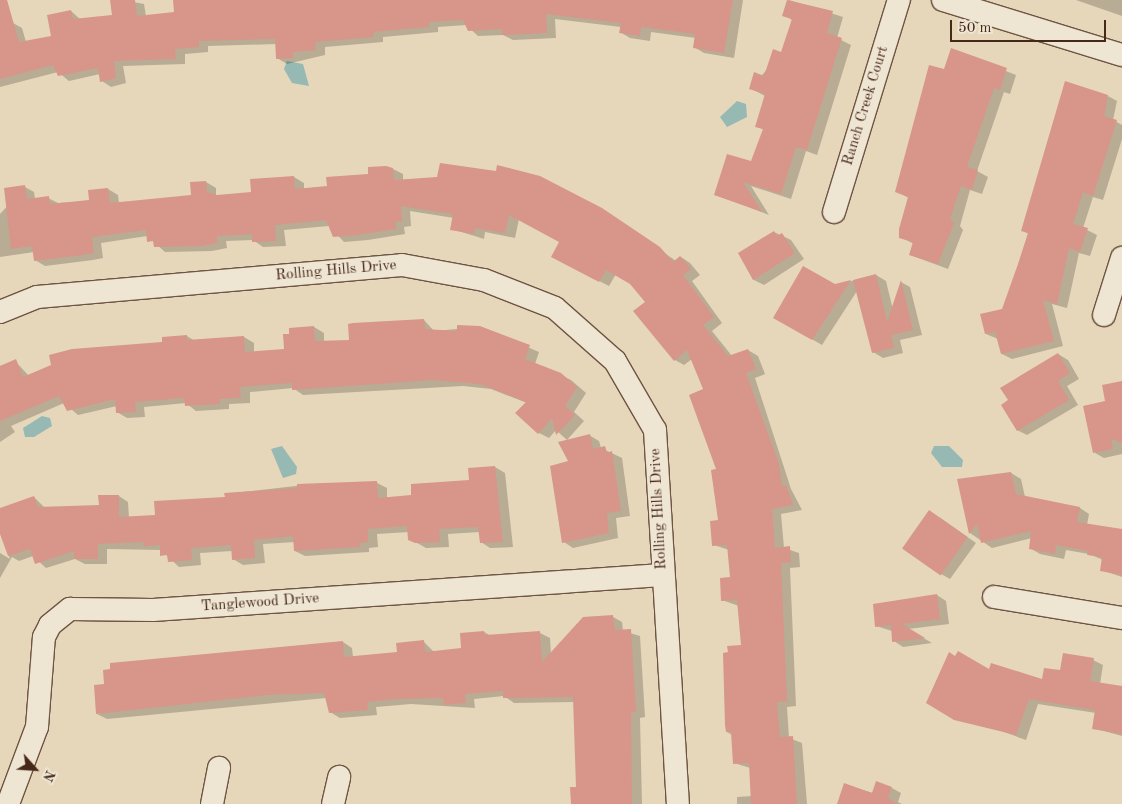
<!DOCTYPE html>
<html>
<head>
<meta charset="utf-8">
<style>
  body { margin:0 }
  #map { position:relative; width:1122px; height:804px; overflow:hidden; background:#e6d7bb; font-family:"Old Standard TT",serif }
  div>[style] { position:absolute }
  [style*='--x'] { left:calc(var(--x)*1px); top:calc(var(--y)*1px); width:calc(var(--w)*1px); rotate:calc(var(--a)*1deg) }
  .water>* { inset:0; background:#96b9b3 }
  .shadow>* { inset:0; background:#0003 }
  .building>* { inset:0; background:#d8958a; transform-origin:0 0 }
  .roads { filter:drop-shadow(1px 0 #6e5442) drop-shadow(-1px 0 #6e5442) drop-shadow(0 1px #6e5442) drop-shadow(0 -1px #6e5442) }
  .street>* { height:22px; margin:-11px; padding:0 11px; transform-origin:11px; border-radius:11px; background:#efe5d3 }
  span { translate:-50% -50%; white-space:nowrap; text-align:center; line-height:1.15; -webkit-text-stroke:4px #efe5d3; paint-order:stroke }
  .street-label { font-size:15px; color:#462819 }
  .north { position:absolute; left:10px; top:744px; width:50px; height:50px; -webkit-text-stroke:4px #efe5d3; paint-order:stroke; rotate:116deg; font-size:14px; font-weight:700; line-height:20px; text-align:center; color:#462819 }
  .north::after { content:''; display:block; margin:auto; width:18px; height:22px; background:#462819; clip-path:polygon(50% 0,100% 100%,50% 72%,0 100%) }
  .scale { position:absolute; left:950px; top:20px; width:156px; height:22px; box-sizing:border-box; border:2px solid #462819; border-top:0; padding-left:6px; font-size:15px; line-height:18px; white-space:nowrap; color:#462819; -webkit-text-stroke:4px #efe5d3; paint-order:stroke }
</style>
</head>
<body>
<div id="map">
  <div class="water">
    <i style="clip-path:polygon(287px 61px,303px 64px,309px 86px,292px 83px,284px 69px)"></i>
    <i style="clip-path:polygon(737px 101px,746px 104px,747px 117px,727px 127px,720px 117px)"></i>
    <i style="clip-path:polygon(42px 416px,50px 418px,52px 426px,34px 437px,25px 437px,23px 428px)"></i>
    <i style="clip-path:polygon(282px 446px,297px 467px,296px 474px,283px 478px,271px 449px)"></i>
    <i style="clip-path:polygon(934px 446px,949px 446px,963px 460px,962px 467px,942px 467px,931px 453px)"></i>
  </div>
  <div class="shadow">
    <i style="clip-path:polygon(122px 0,144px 4px,146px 16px,175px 13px,174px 0,743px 0,734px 58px,704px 53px,694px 47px,696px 38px,651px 32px,650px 41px,630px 38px,620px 32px,621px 27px,555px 19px,556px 38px,513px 40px,503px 35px,478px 36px,466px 25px,438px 27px,438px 32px,383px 37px,383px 42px,325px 47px,325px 55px,287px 64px,277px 58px,276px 44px,208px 46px,208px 52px,185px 54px,185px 64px,123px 66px,126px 83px,111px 87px,102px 81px,100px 74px,69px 81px,58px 72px,0 87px,0 26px,13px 23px,22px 28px,26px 42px,52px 37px,71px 11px,81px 20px,113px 16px)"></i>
    <i style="clip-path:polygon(789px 0,843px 17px,837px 38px,851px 45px,817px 155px,806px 151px,791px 199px,751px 186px,769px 215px,715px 194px,752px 163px,764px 130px,756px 126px,765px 96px,750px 88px,782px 53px,792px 20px,784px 15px)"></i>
    <i style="clip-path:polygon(1076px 0,1122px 0,1122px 16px)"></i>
    <i style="clip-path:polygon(952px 50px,1016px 75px,1010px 94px,1004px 92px,977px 171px,988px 177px,982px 194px,970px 190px,960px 226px,963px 230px,948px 269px,910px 255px,914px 244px,900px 237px,909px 198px,896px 191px)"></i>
    <i style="clip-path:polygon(1108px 96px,1117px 101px,1113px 120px,1122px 125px,1122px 139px,1103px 200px,1093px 197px,1083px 228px,1097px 235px,1090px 256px,1079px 253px,1067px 308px,1052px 304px,1063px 346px,1012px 359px,1002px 354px,998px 339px,986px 334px,1003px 310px,1029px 234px,1023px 231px)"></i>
    <i style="clip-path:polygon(393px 169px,403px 174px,403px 181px,612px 216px,676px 261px,681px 257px,690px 263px,700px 275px,692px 281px,722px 323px,712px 331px,732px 356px,748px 350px,758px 356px,765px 374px,755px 378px,791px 489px,802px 510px,781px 514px,784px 548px,799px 553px,800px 567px,790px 568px,796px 706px,787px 707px,789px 738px,802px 743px,807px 804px,737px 804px,737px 797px,752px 796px,750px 768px,734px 763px,732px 735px,727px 732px,742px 646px,739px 606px,722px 600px,731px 578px,729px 550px,714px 545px,719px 521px,717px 470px,705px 390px,692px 359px,684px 365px,675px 360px,646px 302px,631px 283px,616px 274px,609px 286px,562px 262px,560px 242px,519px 219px,515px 238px,485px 232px,484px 239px,452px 229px,454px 218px,410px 211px,411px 226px,404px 227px,405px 234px,368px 240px,344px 242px,329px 226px,284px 230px,286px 246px,263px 247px,253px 240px,226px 241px,227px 248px,212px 251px,165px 252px,147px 236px,101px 243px,103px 258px,93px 260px,45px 266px,35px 260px,34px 252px,0 257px,0 214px,25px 187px,34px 192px,35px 199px,48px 198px,58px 203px,90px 201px,89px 191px,108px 189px,118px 195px,119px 203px,192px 196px,206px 182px,216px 188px,216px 196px,252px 193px,294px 177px,304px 183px,304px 189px,328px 187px)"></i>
    <i style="clip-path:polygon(774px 232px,791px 240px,804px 259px,764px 285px,754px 280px,739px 254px)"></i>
    <i style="clip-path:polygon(876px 275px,886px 281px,893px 310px,901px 282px,910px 287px,922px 335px,900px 340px,903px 353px,883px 358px,873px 352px,857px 291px,822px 345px,775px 318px,835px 285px)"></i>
    <i style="clip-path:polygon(424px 320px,434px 331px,480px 327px,539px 352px,535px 364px,571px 380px,586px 393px,574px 412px,584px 421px,567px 440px,556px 430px,549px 438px,539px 433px,527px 403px,491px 389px,463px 386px,303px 395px,293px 388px,250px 392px,250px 403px,229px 404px,229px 409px,196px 411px,186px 403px,144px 407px,145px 417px,127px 418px,117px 412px,117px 406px,78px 415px,64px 403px,11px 426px,15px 432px,0 442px,0 366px,15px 361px,29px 376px,187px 336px,195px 341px,244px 337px,254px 343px,254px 352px,286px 351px,314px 327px,324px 333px,324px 342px,351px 341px)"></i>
    <i style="clip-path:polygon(1058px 354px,1068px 360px,1079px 379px,1067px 386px,1078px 405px,1027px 435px,1017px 430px,1010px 401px)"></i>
    <i style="clip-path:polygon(1122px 383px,1122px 454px,1104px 458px,1095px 453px,1107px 402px)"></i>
    <i style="clip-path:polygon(589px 435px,599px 441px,601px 448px,622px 458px,630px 516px,616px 518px,618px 538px,573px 548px,564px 542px,570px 462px)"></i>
    <i style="clip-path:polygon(495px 467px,505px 473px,513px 547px,490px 548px,481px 542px,480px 532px,448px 534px,449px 547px,426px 548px,410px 539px,409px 532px,377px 534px,378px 547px,369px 548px,369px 552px,305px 556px,295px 551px,295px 542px,263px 544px,265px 563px,243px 565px,233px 559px,232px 551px,200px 553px,201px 565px,179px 567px,161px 550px,107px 549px,107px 564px,85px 564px,75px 559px,46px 568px,33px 556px,19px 561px,12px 557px,0 578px,0 553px,10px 559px,0 530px,0 509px,34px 497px,45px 508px,100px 506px,119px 496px,128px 502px,129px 518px,156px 516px,226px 498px,226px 494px,313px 484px,377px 483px,387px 488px,387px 499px,413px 497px,471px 481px)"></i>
    <i style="clip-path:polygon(1011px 473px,1021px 479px,1025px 497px,1080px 508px,1089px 514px,1087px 525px,1122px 530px,1122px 577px,1101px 570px,1103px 560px,1089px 554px,1066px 550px,1064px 559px,1040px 554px,1030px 548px,1032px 538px,992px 548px,970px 533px,958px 480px)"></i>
    <i style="clip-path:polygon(939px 517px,976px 543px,950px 579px,941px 574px)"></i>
    <i style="clip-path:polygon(937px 595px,946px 601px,949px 624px,908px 629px,932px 643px,903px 647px,894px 641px,892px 631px,876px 626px)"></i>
    <i style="clip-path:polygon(613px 617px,622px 622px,623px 631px,640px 636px,645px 717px,640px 718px,642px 804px,572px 804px,578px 788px,574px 702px,514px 703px,504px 696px,474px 699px,475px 708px,411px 704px,376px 707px,377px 715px,340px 718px,330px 712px,326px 698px,107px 719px,97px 714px,343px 642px,352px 648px,353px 657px,399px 654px,423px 641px,434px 652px,462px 649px,484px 632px,491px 636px,540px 633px,550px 638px,551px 655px)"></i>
    <i style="clip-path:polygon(1093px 660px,1103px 665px,1100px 684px,1122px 688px,1122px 736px,1093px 728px,1096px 713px,1038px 704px,1026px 740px,937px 708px,990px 671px,1043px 681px)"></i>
    <i style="clip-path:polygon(845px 785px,873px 793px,892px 788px,901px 793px,898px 802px,902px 804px,838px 804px)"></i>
  </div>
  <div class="building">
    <i style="clip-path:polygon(0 0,7px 0,19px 42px,51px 36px,47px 15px,71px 10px,73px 19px,112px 15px,110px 0,135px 0,137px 16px,174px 12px,173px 0,733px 0,724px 53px,693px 48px,695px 34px,641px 27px,640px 36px,619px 33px,621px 23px,546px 14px,547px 33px,502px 35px,502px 29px,468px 31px,463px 20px,429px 22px,429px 27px,373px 32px,374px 37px,315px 42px,316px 50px,293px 52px,293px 58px,276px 59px,275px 39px,199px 41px,199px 47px,175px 49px,176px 59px,114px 61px,116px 78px,100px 82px,98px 68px,58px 76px,53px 65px,0 79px)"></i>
    <i style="clip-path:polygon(787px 0,833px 11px,827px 33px,842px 38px,807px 150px,796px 147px,781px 194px,743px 182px,762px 212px,714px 195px,727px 154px,751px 161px,763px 129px,755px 127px,765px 94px,749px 89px,754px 72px,764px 76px,773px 49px,781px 52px,792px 19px,782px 16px)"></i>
    <i style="clip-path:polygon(951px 48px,1007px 68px,1000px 90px,994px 88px,967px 167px,978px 170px,972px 190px,961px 186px,950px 219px,954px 223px,938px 264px,909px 255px,913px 242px,899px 238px,899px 229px,908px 197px,895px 192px,929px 65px,944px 69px)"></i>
    <i style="clip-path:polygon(1065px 81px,1108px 95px,1104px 116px,1117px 120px,1093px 196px,1083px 192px,1073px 224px,1088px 228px,1080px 252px,1069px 248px,1057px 304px,1043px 300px,1054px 341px,1001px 354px,995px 332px,985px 334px,980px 314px,1002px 309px,1018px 264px,1028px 233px,1021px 231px)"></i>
    <i style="clip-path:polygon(440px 163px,496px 171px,497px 165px,540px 176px,602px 208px,660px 247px,673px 262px,680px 256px,691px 269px,683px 275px,714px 317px,703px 325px,728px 356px,748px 349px,756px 369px,746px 373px,779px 464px,782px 486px,786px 485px,793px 505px,772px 509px,775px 548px,790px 546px,791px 562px,781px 563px,787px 701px,777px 702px,780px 737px,793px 736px,797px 804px,751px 804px,749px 763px,733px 764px,731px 732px,726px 732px,725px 725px,723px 653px,728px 652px,727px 646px,741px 645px,737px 600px,721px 601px,720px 578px,730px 577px,727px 545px,712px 546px,710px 521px,718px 520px,711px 470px,716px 469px,689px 395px,703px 389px,687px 350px,674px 361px,633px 311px,645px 302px,630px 284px,606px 270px,599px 282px,551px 257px,559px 242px,509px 215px,505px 233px,475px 228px,474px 234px,450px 230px,453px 214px,401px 206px,402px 221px,395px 222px,396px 229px,357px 235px,333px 237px,326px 220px,275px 225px,276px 241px,252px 242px,252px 234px,217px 236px,217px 243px,202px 246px,154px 247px,153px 241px,147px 242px,146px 230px,92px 237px,94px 253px,82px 255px,34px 261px,32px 246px,11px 249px,4px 188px,25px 185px,27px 199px,49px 196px,50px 204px,89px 200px,88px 190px,108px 188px,110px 203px,191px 195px,190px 182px,206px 181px,207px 192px,217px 195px,251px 192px,250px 179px,294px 176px,295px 189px,327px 186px,326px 177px,368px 174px,368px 167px,386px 166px,393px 168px,394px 180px,437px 177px)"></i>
    <i style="clip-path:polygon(774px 231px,777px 236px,782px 233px,795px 253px,753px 280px,738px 253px)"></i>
    <i style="clip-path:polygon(803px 266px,835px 284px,851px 280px,812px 340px,773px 318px)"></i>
    <i style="clip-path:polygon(876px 274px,887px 322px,901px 280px,913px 330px,891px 335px,894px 348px,872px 353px,853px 280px)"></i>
    <i style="clip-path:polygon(424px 319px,425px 329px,457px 331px,457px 325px,480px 326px,530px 345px,525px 359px,561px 373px,577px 387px,565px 406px,575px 415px,556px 435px,552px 418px,538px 434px,515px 413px,526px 402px,480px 384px,432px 380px,292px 390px,292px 383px,251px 386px,240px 387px,241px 398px,219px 399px,220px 404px,185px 406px,184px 398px,135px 402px,136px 412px,116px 413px,115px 399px,67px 411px,59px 396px,0 421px,0 366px,16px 359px,23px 377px,51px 365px,49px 355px,72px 349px,162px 342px,162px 337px,187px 335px,187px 340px,244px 336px,245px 352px,284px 349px,283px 334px,289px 334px,289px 328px,314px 326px,315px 341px,349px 340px,348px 324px,353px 323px)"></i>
    <i style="clip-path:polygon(1058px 353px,1070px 373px,1058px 381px,1069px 400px,1017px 431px,1001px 405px,1008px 400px,1000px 388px)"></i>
    <i style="clip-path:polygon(1122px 381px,1122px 443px,1111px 439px,1113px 449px,1093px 453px,1083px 406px,1105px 401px,1102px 385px)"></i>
    <i style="clip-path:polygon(590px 434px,593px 449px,605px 446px,607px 453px,612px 451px,621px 511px,607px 513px,609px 533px,562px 543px,550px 466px,568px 461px,558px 442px)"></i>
    <i style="clip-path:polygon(495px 466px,503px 542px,480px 543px,478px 527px,439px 529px,440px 542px,415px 543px,408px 540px,407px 526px,368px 529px,368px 542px,360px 543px,360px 547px,294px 551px,293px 536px,254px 540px,255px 558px,232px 560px,231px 545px,191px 548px,192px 560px,168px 562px,167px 555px,160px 556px,160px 545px,144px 546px,143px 542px,98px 544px,98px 559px,74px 559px,74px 551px,35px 564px,30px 549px,8px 556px,0 534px,0 508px,34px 496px,38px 507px,99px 505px,98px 495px,119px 495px,119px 517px,155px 515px,154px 501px,225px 497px,224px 493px,297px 488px,297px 484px,377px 481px,378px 498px,411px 495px,411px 484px,469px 480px,468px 468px)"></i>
    <i style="clip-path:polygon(1011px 472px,1016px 494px,1080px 507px,1077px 522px,1122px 529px,1122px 575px,1100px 571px,1102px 557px,1087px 555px,1088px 551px,1056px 545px,1055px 554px,1029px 549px,1031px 531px,981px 543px,977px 524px,969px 534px,957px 479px)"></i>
    <i style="left:929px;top:510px;width:47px;height:47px;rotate:35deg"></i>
    <i style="clip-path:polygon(937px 594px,940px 619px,902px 624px,925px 638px,892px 642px,891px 625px,875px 627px,873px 604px)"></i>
    <i style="clip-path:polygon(613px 615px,615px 630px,631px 629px,636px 712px,631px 713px,632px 804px,571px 804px,570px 787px,576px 787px,573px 697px,503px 698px,503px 691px,465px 694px,466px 703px,444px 705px,443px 698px,400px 699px,367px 702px,368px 710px,329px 713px,324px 693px,267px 695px,96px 714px,94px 685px,104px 684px,103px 670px,110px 669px,110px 663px,343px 641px,344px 657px,397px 652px,396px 643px,424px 640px,425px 652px,461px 648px,460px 633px,484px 631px,485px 635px,540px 631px,542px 662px,583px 617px)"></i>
    <i style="clip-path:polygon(958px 651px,989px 669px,991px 663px,1042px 679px,1044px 668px,1060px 670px,1063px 653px,1094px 658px,1090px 681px,1122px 686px,1122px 734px,1092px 729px,1095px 710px,1029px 699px,1016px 735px,954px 720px,926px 703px,949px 652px,955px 656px)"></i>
    <i style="clip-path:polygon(876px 781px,892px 787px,888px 798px,897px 804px,837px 804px,844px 783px,872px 793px)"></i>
  </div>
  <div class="roads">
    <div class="street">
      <i style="--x:943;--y:0;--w:187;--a:17.1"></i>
      <i style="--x:834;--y:212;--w:222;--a:-73"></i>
      <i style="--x:0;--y:312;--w:40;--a:-22"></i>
      <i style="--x:37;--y:297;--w:366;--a:-5"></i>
      <i style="--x:402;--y:265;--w:83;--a:10.4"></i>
      <i style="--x:484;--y:280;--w:76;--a:21.5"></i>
      <i style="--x:555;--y:308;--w:80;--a:41.5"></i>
      <i style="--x:615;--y:361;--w:80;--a:59.9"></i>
      <i style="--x:655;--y:430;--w:375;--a:86.5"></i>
      <i style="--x:1104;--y:315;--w:60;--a:-72.5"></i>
      <i style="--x:994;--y:597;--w:130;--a:9.3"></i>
      <i style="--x:8;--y:804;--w:82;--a:-69.4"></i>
      <i style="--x:37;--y:727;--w:90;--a:-85.6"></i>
      <i style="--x:44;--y:637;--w:13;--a:-63"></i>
      <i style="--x:50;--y:625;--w:26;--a:-39"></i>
      <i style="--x:70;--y:609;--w:83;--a:0.7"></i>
      <i style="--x:153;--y:610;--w:510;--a:-3.93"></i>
      <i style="--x:212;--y:804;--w:37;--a:-79"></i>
      <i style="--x:333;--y:804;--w:28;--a:-77"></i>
    </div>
  </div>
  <div class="street-label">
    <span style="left:866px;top:106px;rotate:-73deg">Ranch Creek Court</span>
    <span style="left:336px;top:271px;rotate:-5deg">Rolling Hills Drive</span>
    <span style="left:659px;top:509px;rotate:-93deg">Rolling Hills Drive</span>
    <span style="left:260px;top:603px;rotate:-4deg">Tanglewood Drive</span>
  </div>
  <div class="north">N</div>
  <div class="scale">50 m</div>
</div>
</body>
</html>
